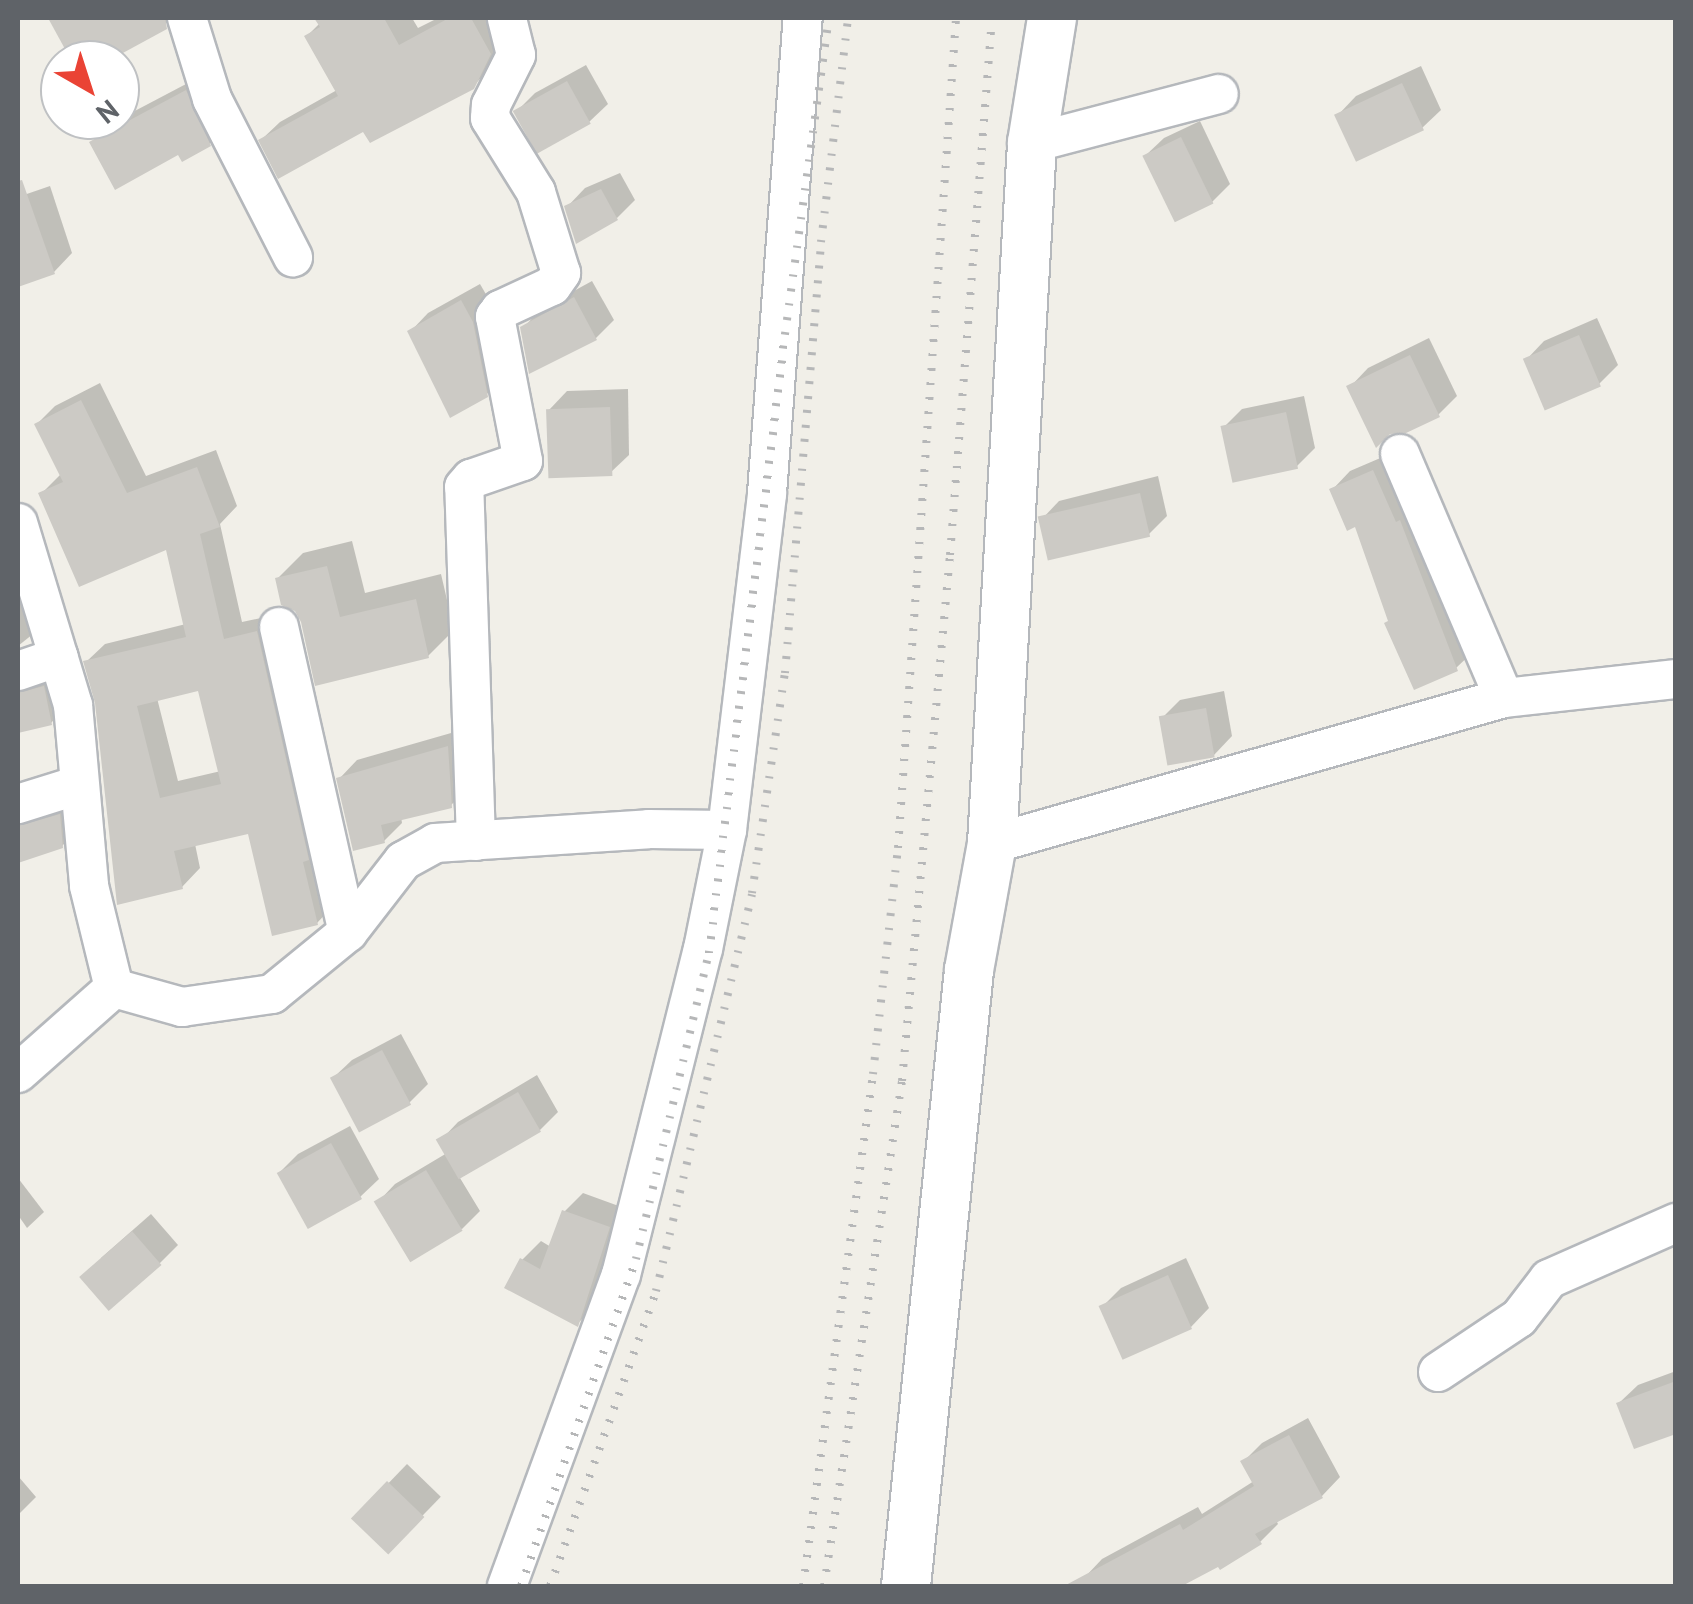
<!DOCTYPE html>
<html>
<head>
<meta charset="utf-8">
<style>
  body { margin:0 }
  #map { position:relative; width:1693px; height:1604px; overflow:hidden; background:#f1efe8; font-family:"PT Sans",sans-serif }
  div>[style] { position:absolute }
  [style*='--x'] { left:calc(var(--x)*1px); top:calc(var(--y)*1px); width:calc(var(--w)*1px); rotate:calc(var(--a)*1deg) }
  .shadow>* { inset:0; background:#0003; transform-origin:0 0 }
  .building>* { inset:0; background:#cccac5; transform-origin:0 0 }
  .roads { filter:drop-shadow(2px 0 #b5b8bc) drop-shadow(-2px 0 #b5b8bc) drop-shadow(0 2px #b5b8bc) drop-shadow(0 -2px #b5b8bc) }
  .minor>* { height:38px; margin:-19px; padding:0 19px; transform-origin:19px; border-radius:19px; background:#fff }
  .tertiary>* { height:48px; margin:-24px; padding:0 24px; transform-origin:24px; border-radius:24px; background:#fff }
  .rail>* { height:8px; margin-top:-4px; transform-origin:0; background:repeating-linear-gradient(90deg,#b6b7b8 0 2.5px,transparent 0 14.5px) }
  span { translate:-50% -50%; white-space:nowrap; text-align:center; line-height:1.15; -webkit-text-stroke:8px #fff; paint-order:stroke }
  .frame { position:absolute; inset:0; border:20px solid #5f6368; pointer-events:none }
  .north { position:absolute; left:40px; top:40px; width:100px; height:100px; box-sizing:border-box; background:#fff; border:2px solid #bfc1c3; border-radius:50%; rotate:141deg; font-size:28px; font-weight:700; line-height:40px; text-align:center; color:#5f6368 }
  .north::after { content:''; display:block; margin:auto; width:35px; height:45px; background:#ea4335; clip-path:polygon(50% 0,100% 100%,50% 72%,0 100%) }
</style>
</head>
<body>
<div id="map">
  <div class="shadow">
    <i style="clip-path:polygon(62px 18px,174px 18px,105px 60px,74px 60px,55px 25px)"></i>
    <i style="clip-path:polygon(317px 18px,412px 18px,418px 28px,438px 18px,499px 18px,508px 34px,492px 67px,472px 87px,364px 128px,261px 140px,280px 122px,337px 90px,307px 36px,320px 23px)"></i>
    <i style="clip-path:polygon(586px 65px,608px 104px,589px 122px,516px 112px,535px 93px)"></i>
    <i style="clip-path:polygon(1421px 66px,1441px 110px,1422px 128px,1338px 115px,1356px 96px)"></i>
    <i style="clip-path:polygon(205px 74px,228px 126px,209px 144px,179px 152px,92px 143px,110px 124px)"></i>
    <i style="clip-path:polygon(1200px 121px,1230px 184px,1212px 202px,1145px 156px,1164px 138px)"></i>
    <i style="clip-path:polygon(620px 173px,635px 200px,617px 218px,567px 207px,585px 188px)"></i>
    <i style="clip-path:polygon(50px 186px,72px 253px,54px 272px,18px 284px,18px 197px)"></i>
    <i style="clip-path:polygon(592px 281px,614px 320px,596px 338px,531px 370px,523px 328px,541px 309px)"></i>
    <i style="clip-path:polygon(480px 284px,491px 303px,505px 376px,486px 395px,410px 332px,428px 313px)"></i>
    <i style="clip-path:polygon(1597px 318px,1618px 365px,1599px 384px,1526px 360px,1544px 341px)"></i>
    <i style="clip-path:polygon(1429px 338px,1457px 396px,1438px 415px,1389px 431px,1350px 387px,1368px 368px)"></i>
    <i style="clip-path:polygon(evenodd,100px 383px,146px 476px,216px 450px,237px 506px,220px 524px,242px 622px,275px 615px,335px 904px,317px 923px,250px 831px,195px 844px,200px 868px,182px 887px,119px 902px,98px 703px,86px 662px,105px 644px,186px 624px,168px 546px,41px 494px,61px 474px,37px 424px,55px 406px,100px 383px,200px 688px,221px 771px,178px 781px,157px 698px,200px 688px)"></i>
    <i style="clip-path:polygon(628px 389px,629px 455px,610px 473px,549px 410px,567px 391px)"></i>
    <i style="clip-path:polygon(1304px 396px,1315px 448px,1297px 466px,1224px 427px,1242px 409px)"></i>
    <i style="clip-path:polygon(1392px 453px,1475px 650px,1456px 668px,1390px 620px,1356px 524px,1332px 490px,1350px 471px)"></i>
    <i style="clip-path:polygon(1158px 476px,1167px 516px,1149px 534px,1041px 520px,1059px 501px)"></i>
    <i style="clip-path:polygon(18px 525px,48px 622px,18px 646px)"></i>
    <i style="clip-path:polygon(352px 541px,365px 593px,441px 574px,454px 630px,428px 656px,303px 621px,277px 579px,303px 553px)"></i>
    <i style="clip-path:polygon(18px 662px,62px 669px,69px 704px,51px 723px,18px 730px)"></i>
    <i style="clip-path:polygon(1224px 691px,1232px 736px,1214px 755px,1162px 718px,1180px 700px)"></i>
    <i style="clip-path:polygon(465px 729px,470px 787px,451px 805px,401px 817px,402px 823px,384px 841px,339px 779px,357px 760px)"></i>
    <i style="clip-path:polygon(78px 798px,80px 828px,62px 846px,18px 860px,18px 804px)"></i>
    <i style="clip-path:polygon(401px 1034px,428px 1084px,409px 1103px,333px 1078px,352px 1060px)"></i>
    <i style="clip-path:polygon(537px 1075px,558px 1112px,540px 1130px,460px 1178px,480px 1211px,462px 1229px,377px 1203px,395px 1184px,447px 1153px,440px 1141px,458px 1122px)"></i>
    <i style="clip-path:polygon(350px 1126px,379px 1179px,360px 1197px,279px 1173px,298px 1154px)"></i>
    <i style="clip-path:polygon(18px 1178px,44px 1212px,27px 1228px,18px 1215px)"></i>
    <i style="clip-path:polygon(583px 1193px,627px 1209px,596px 1306px,577px 1324px,522px 1260px,541px 1241px,551px 1247px,564px 1212px)"></i>
    <i style="clip-path:polygon(151px 1214px,178px 1245px,160px 1263px,101px 1258px)"></i>
    <i style="clip-path:polygon(1186px 1258px,1209px 1308px,1191px 1327px,1102px 1307px,1121px 1288px)"></i>
    <i style="clip-path:polygon(1676px 1371px,1676px 1431px,1619px 1403px,1638px 1385px)"></i>
    <i style="clip-path:polygon(1308px 1418px,1340px 1477px,1322px 1496px,1276px 1520px,1278px 1524px,1260px 1542px,1177px 1586px,1089px 1586px,1084px 1578px,1102px 1559px,1198px 1507px,1202px 1514px,1254px 1481px,1243px 1462px,1262px 1443px)"></i>
    <i style="left:407px;top:1464px;width:47px;height:75px;rotate:44deg"></i>
    <i style="clip-path:polygon(18px 1476px,36px 1497px,18px 1515px)"></i>
  </div>
  <div class="building">
    <i style="clip-path:polygon(48px 18px,165px 18px,167px 29px,110px 60px,71px 60px)"></i>
    <i style="clip-path:polygon(314px 18px,384px 18px,399px 45px,449px 18px,471px 18px,491px 54px,474px 89px,370px 143px,363px 132px,278px 179px,258px 140px,338px 96px,304px 36px,320px 27px)"></i>
    <i style="left:567px;top:81px;width:49px;height:62px;rotate:61deg"></i>
    <i style="left:1402px;top:83px;width:52px;height:75px;rotate:65deg"></i>
    <i style="clip-path:polygon(186px 90px,211px 146px,182px 162px,178px 155px,115px 190px,89px 142px)"></i>
    <i style="left:1181px;top:137px;width:74px;height:43px;rotate:64deg"></i>
    <i style="clip-path:polygon(22px 180px,55px 274px,18px 287px,18px 181px)"></i>
    <i style="clip-path:polygon(601px 189px,618px 220px,576px 244px,564px 206px)"></i>
    <i style="clip-path:polygon(574px 297px,597px 340px,529px 374px,520px 327px)"></i>
    <i style="clip-path:polygon(461px 300px,473px 322px,488px 397px,450px 418px,407px 331px)"></i>
    <i style="left:1579px;top:335px;width:56px;height:61px;rotate:67deg"></i>
    <i style="clip-path:polygon(1410px 355px,1440px 417px,1406px 433px,1390px 434px,1376px 448px,1346px 386px)"></i>
    <i style="clip-path:polygon(evenodd,81px 400px,127px 493px,197px 467px,220px 527px,200px 534px,224px 639px,257px 631px,309px 860px,303px 862px,318px 925px,272px 936px,248px 834px,174px 851px,183px 889px,117px 905px,95px 703px,83px 661px,186px 637px,166px 550px,79px 587px,38px 493px,63px 482px,34px 424px,81px 400px,198px 691px,221px 784px,160px 798px,137px 706px,198px 691px)"></i>
    <i style="left:610px;top:407px;width:69px;height:64px;rotate:88deg"></i>
    <i style="left:1286px;top:412px;width:58px;height:67px;rotate:78deg"></i>
    <i style="clip-path:polygon(1373px 470px,1396px 522px,1400px 520px,1458px 671px,1414px 690px,1384px 623px,1388px 621px,1355px 527px,1347px 531px,1329px 489px)"></i>
    <i style="left:1140px;top:493px;width:45px;height:105px;rotate:77deg"></i>
    <i style="clip-path:polygon(327px 566px,340px 617px,416px 599px,429px 658px,315px 686px,301px 622px,295px 611px,281px 605px,275px 578px)"></i>
    <i style="clip-path:polygon(44px 686px,52px 725px,18px 733px,18px 693px)"></i>
    <i style="left:1206px;top:708px;width:50px;height:48px;rotate:80deg"></i>
    <i style="clip-path:polygon(448px 746px,452px 808px,381px 825px,385px 843px,353px 851px,336px 778px)"></i>
    <i style="clip-path:polygon(60px 814px,63px 848px,18px 863px,18px 826px)"></i>
    <i style="left:382px;top:1050px;width:62px;height:59px;rotate:62deg"></i>
    <i style="left:518px;top:1092px;width:46px;height:95px;rotate:60deg"></i>
    <i style="left:331px;top:1143px;width:64px;height:62px;rotate:61deg"></i>
    <i style="left:426px;top:1170px;width:71px;height:61px;rotate:59deg"></i>
    <i style="clip-path:polygon(562px 1210px,610px 1227px,578px 1327px,504px 1288px,520px 1258px,540px 1269px)"></i>
    <i style="left:132px;top:1231px;width:45px;height:70px;rotate:49deg"></i>
    <i style="left:1168px;top:1275px;width:59px;height:76px;rotate:66deg"></i>
    <i style="clip-path:polygon(1676px 1381px,1676px 1434px,1634px 1449px,1616px 1403px)"></i>
    <i style="clip-path:polygon(1289px 1435px,1323px 1498px,1255px 1534px,1262px 1544px,1220px 1570px,1218px 1567px,1182px 1586px,1064px 1586px,1180px 1524px,1183px 1530px,1254px 1486px,1240px 1461px)"></i>
    <i style="left:387px;top:1481px;width:52px;height:52px;rotate:44deg"></i>
  </div>
  <div class="roads">
    <div class="minor">
      <i style="--x:187;--y:18;--w:85;--a:72.8"></i>
      <i style="--x:212;--y:99;--w:178;--a:62.9"></i>
      <i style="--x:1032;--y:143;--w:193;--a:-14.7"></i>
      <i style="--x:1400;--y:454;--w:265;--a:66.9"></i>
      <i style="--x:18;--y:523;--w:190;--a:73.2"></i>
      <i style="--x:73;--y:705;--w:182;--a:84.9"></i>
      <i style="--x:89;--y:886;--w:105;--a:76.2"></i>
      <i style="--x:114;--y:988;--w:71;--a:15.6"></i>
      <i style="--x:182;--y:1007;--w:91;--a:-8.2"></i>
      <i style="--x:272;--y:994;--w:98;--a:-39.2"></i>
      <i style="--x:348;--y:932;--w:90;--a:-52.2"></i>
      <i style="--x:403;--y:861;--w:37;--a:-29"></i>
      <i style="--x:435;--y:843;--w:214;--a:-3.7"></i>
      <i style="--x:649;--y:829;--w:78;--a:0.7"></i>
      <i style="--x:279;--y:627;--w:313;--a:77.3"></i>
      <i style="--x:18;--y:671;--w:43;--a:-18.9"></i>
      <i style="--x:18;--y:804;--w:64;--a:-17.3"></i>
      <i style="--x:476;--y:841;--w:354;--a:-91.9"></i>
      <i style="--x:464;--y:487;--w:11;--a:-49"></i>
      <i style="--x:471;--y:479;--w:55;--a:-19.1"></i>
      <i style="--x:523;--y:461;--w:147;--a:-101"></i>
      <i style="--x:495;--y:317;--w:9;--a:-54"></i>
      <i style="--x:500;--y:310;--w:57;--a:-24.8"></i>
      <i style="--x:552;--y:286;--w:16;--a:-55"></i>
      <i style="--x:561;--y:273;--w:85;--a:-107.2"></i>
      <i style="--x:536;--y:192;--w:87;--a:-121.9"></i>
      <i style="--x:490;--y:118;--w:13;--a:-86"></i>
      <i style="--x:491;--y:105;--w:56;--a:-63.4"></i>
      <i style="--x:516;--y:55;--w:38;--a:-104"></i>
      <i style="--x:992;--y:844;--w:532;--a:-15.92"></i>
      <i style="--x:1504;--y:698;--w:173;--a:-6.3"></i>
      <i style="--x:18;--y:1073;--w:128;--a:-41.5"></i>
      <i style="--x:1438;--y:1372;--w:97;--a:-33.7"></i>
      <i style="--x:1519;--y:1318;--w:49;--a:-52.4"></i>
      <i style="--x:1549;--y:1279;--w:139;--a:-23.8"></i>
      <i style="--x:507;--y:1586;--w:331;--a:-69.9"></i>
      <i style="--x:621;--y:1275;--w:336;--a:-75.9"></i>
      <i style="--x:703;--y:949;--w:121;--a:-78.6"></i>
      <i style="--x:727;--y:830;--w:339;--a:-83.2"></i>
      <i style="--x:767;--y:493;--w:476;--a:-85.7"></i>
    </div>
    <div class="tertiary">
      <i style="--x:906;--y:1586;--w:619;--a:-84.16"></i>
      <i style="--x:969;--y:970;--w:128;--a:-79.7"></i>
      <i style="--x:992;--y:844;--w:702;--a:-86.73"></i>
      <i style="--x:1032;--y:143;--w:127;--a:-80.9"></i>
    </div>
  </div>
  <div class="rail">
    <i style="--x:521;--y:1586;--w:347;--a:-70.6"></i>
    <i style="--x:636;--y:1259;--w:315;--a:-76.6"></i>
    <i style="--x:709;--y:953;--w:624;--a:-83"></i>
    <i style="--x:785;--y:334;--w:319;--a:-82.1"></i>
    <i style="--x:550;--y:1586;--w:313;--a:-70.2"></i>
    <i style="--x:656;--y:1291;--w:409;--a:-76.4"></i>
    <i style="--x:752;--y:893;--w:222;--a:-81.5"></i>
    <i style="--x:785;--y:673;--w:433;--a:-85.2"></i>
    <i style="--x:821;--y:242;--w:226;--a:-83.1"></i>
    <i style="--x:803;--y:1586;--w:517;--a:-82.21"></i>
    <i style="--x:873;--y:1074;--w:227;--a:-83.7"></i>
    <i style="--x:898;--y:848;--w:832;--a:-86"></i>
    <i style="--x:824;--y:1586;--w:511;--a:-81.22"></i>
    <i style="--x:902;--y:1081;--w:528;--a:-84.79"></i>
    <i style="--x:950;--y:555;--w:539;--a:-85.53"></i>
  </div>
  <div class="frame"></div>
  <div class="north">N</div>
</div>
</body>
</html>
